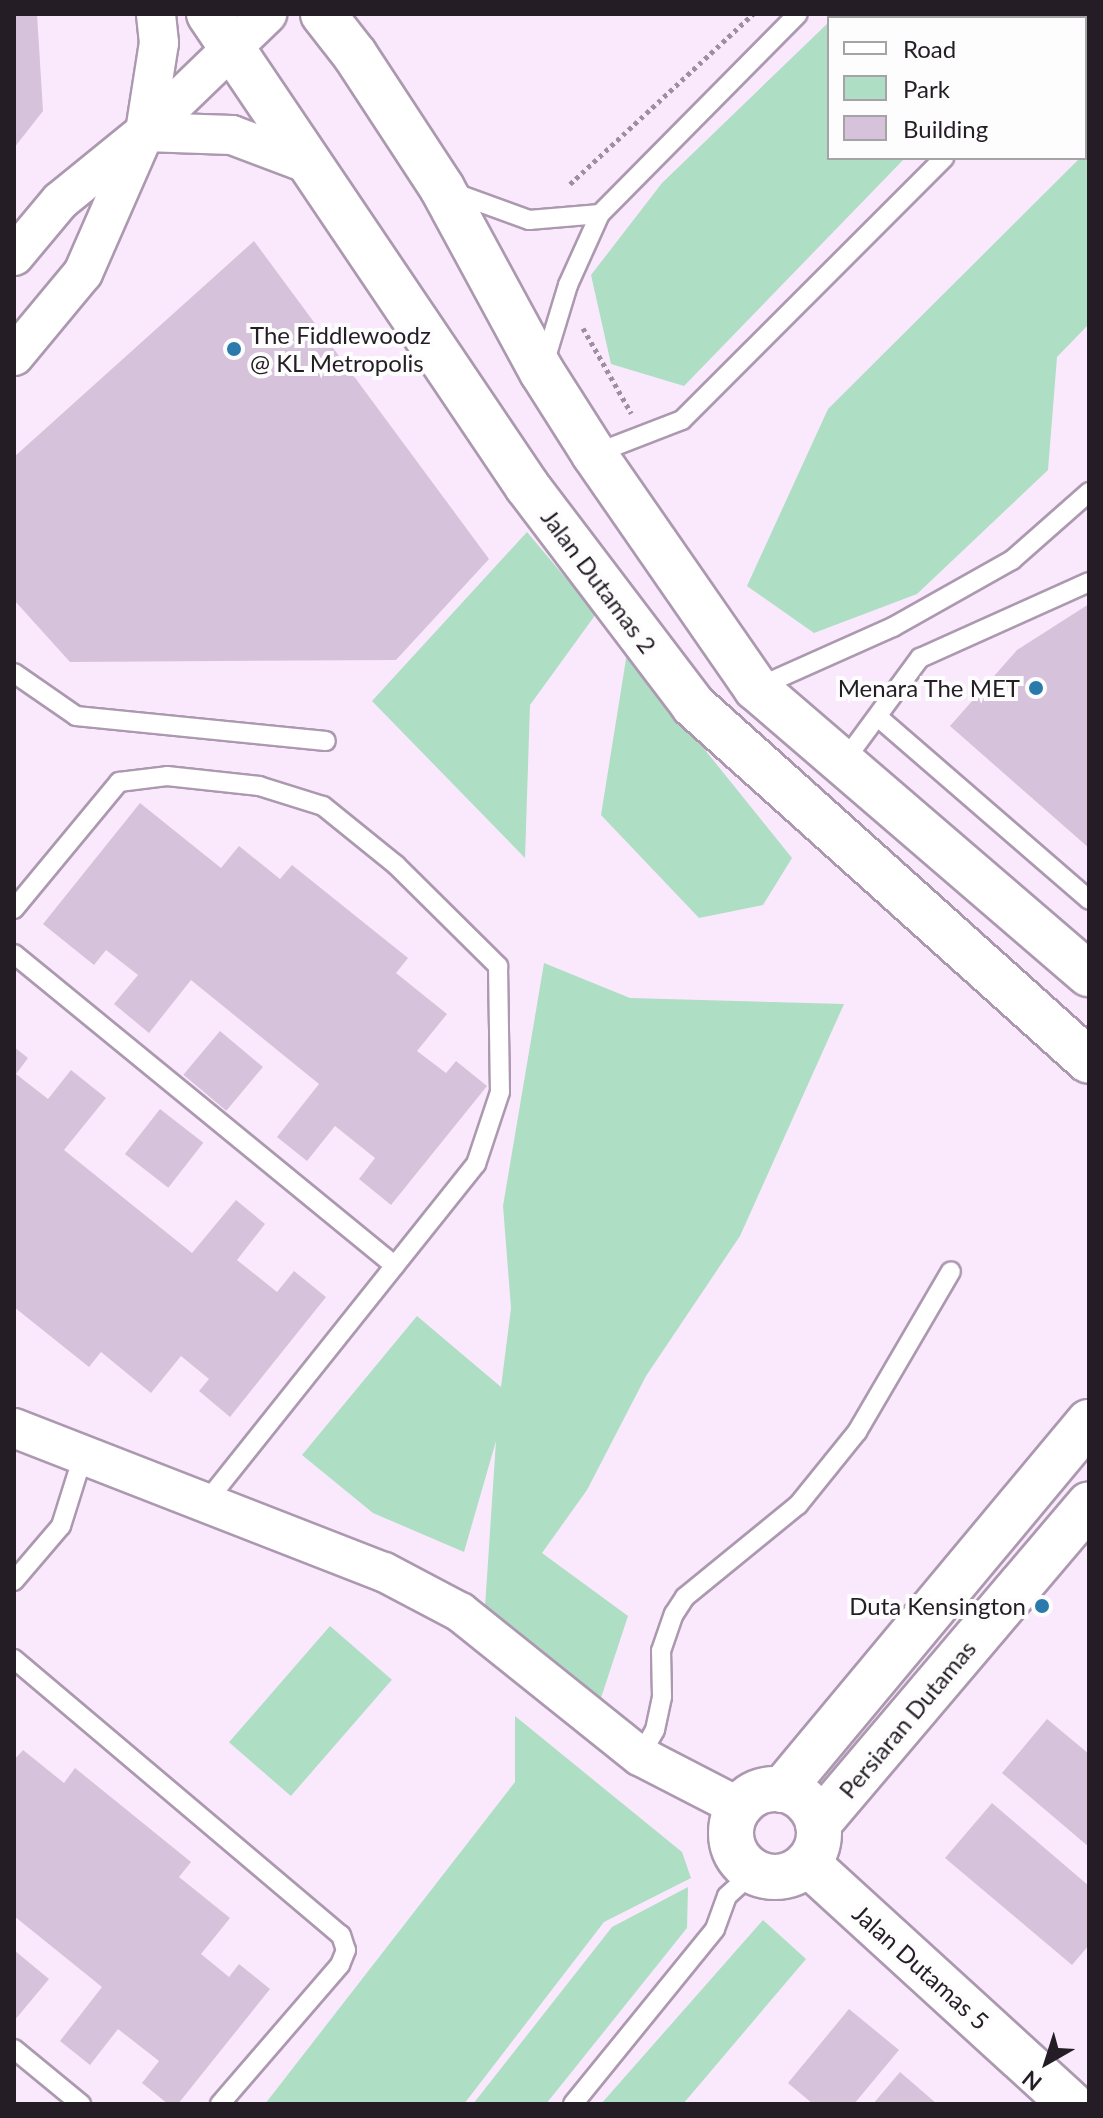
<!DOCTYPE html>
<html>
<head>
<meta charset="utf-8">
<style>
  body { margin:0 }
  #map { position:relative; width:1103px; height:2118px; overflow:hidden; background:#fae9fd; font-family:Lato,sans-serif }
  div>[style] { position:absolute }
  [style*='--x'] { left:calc(var(--x)*1px); top:calc(var(--y)*1px); width:calc(var(--w)*1px); rotate:calc(var(--a)*1deg) }
  .green>* { inset:0; background:#aedec3; transform-origin:0 0 }
  .building>* { inset:0; background:#d6c2da; transform-origin:0 0 }
  .path>* { height:5px; margin-top:-2.5px; transform-origin:0; background:repeating-linear-gradient(90deg,#9c8f9e 0 4px,transparent 0 8px) }
  .roads { filter:drop-shadow(2px 0 #ac99b0) drop-shadow(-2px 0 #ac99b0) drop-shadow(0 2px #ac99b0) drop-shadow(0 -2px #ac99b0) }
  .service>* { height:18px; margin:-9px; padding:0 9px; transform-origin:9px; border-radius:9px; background:#fff }
  .minor>* { height:38px; margin:-19px; padding:0 19px; transform-origin:19px; border-radius:19px; background:#fff }
  .tertiary>* { height:44px; margin:-22px; padding:0 22px; transform-origin:22px; border-radius:22px; background:#fff }
  .tertiary>.ring { margin:-22px; padding:0; box-sizing:content-box; background:none; border:44px solid #fff; border-radius:50% }
  .dots>* { width:22px; height:22px; translate:-50% -50%; box-sizing:border-box; border:4px solid #fdfdfd; border-radius:50% }
  span { translate:-50% -50%; white-space:nowrap; text-align:center; line-height:1.15; -webkit-text-stroke:8px #fdfdfd; paint-order:stroke }
  .poi-label { font-size:24px; color:#241d26 }
  .left { translate:0 -50%; text-align:left }
  .right { translate:-100% -50%; text-align:right }
  .street-label { font-size:24px; color:#241d26 }
  .frame { position:absolute; inset:0; border:16px solid #241d26; pointer-events:none }
  .legend { position:absolute; left:827px; top:16px; width:260px; height:144px; box-sizing:border-box; background:#fdfdfd; border:2px solid #a6a3a7; margin:0; padding:10px 14px; list-style:none; font-size:24px; color:#241d26 }
  .legend li { display:flex; align-items:center; gap:16px; height:40px }
  .legend b { width:40px; border:2px solid #a6a3a7 }
  .north { position:absolute; left:1007px; top:2022px; width:80px; height:80px; -webkit-text-stroke:6px #fdfdfd; paint-order:stroke; rotate:219deg; font-size:22px; font-weight:700; line-height:32px; text-align:center; color:#241d26 }
  .north::after { content:''; display:block; margin:auto; width:28px; height:36px; background:#241d26; clip-path:polygon(50% 0,100% 100%,50% 72%,0 100%) }
</style>
</head>
<body>
<div id="map">
  <div class="green">
    <i style="clip-path:polygon(837px 14px,1021px 14px,833px 18px)"></i>
    <i style="clip-path:polygon(829px 22px,829px 158px,905px 158px,684px 386px,611px 364px,591px 275px,662px 183px)"></i>
    <i style="clip-path:polygon(1089px 149px,1089px 324px,1057px 357px,1048px 470px,917px 594px,814px 633px,747px 586px,828px 409px)"></i>
    <i style="clip-path:polygon(527px 532px,596px 614px,530px 705px,525px 858px,372px 701px)"></i>
    <i style="clip-path:polygon(627px 653px,792px 858px,763px 905px,699px 918px,601px 815px)"></i>
    <i style="clip-path:polygon(544px 963px,630px 998px,844px 1004px,740px 1236px,646px 1376px,587px 1490px,542px 1553px,628px 1616px,599px 1704px,485px 1607px,496px 1441px,464px 1552px,373px 1513px,302px 1455px,417px 1316px,501px 1387px,511px 1308px,503px 1206px)"></i>
    <i style="left:330px;top:1626px;width:82px;height:154px;rotate:41deg"></i>
    <i style="clip-path:polygon(515px 1716px,682px 1852px,691px 1878px,604px 1922px,464px 2104px,265px 2104px,515px 1782px)"></i>
    <i style="clip-path:polygon(688px 1887px,687px 1928px,546px 2104px,473px 2104px,612px 1927px)"></i>
    <i style="clip-path:polygon(763px 1920px,806px 1959px,683px 2104px,601px 2104px)"></i>
  </div>
  <div class="building">
    <i style="clip-path:polygon(14px 14px,37px 14px,43px 111px,14px 148px)"></i>
    <i style="clip-path:polygon(254px 241px,489px 559px,396px 660px,70px 662px,14px 600px,14px 457px)"></i>
    <i style="clip-path:polygon(1089px 604px,1089px 848px,950px 726px,1017px 650px)"></i>
    <i style="clip-path:polygon(140px 803px,221px 868px,239px 846px,280px 879px,292px 865px,408px 958px,396px 973px,447px 1014px,417px 1051px,446px 1073px,456px 1061px,487px 1086px,391px 1205px,359px 1179px,375px 1158px,335px 1126px,307px 1161px,277px 1137px,319px 1084px,191px 980px,149px 1033px,114px 1004px,138px 975px,106px 950px,94px 965px,43px 924px)"></i>
    <i style="left:220px;top:1031px;width:56px;height:57px;rotate:40deg"></i>
    <i style="clip-path:polygon(14px 1047px,28px 1058px,16px 1074px,48px 1099px,71px 1070px,106px 1098px,64px 1150px,192px 1253px,236px 1200px,265px 1224px,237px 1260px,277px 1292px,294px 1271px,326px 1297px,230px 1417px,199px 1391px,209px 1379px,181px 1356px,151px 1393px,101px 1352px,89px 1367px,14px 1307px)"></i>
    <i style="left:160px;top:1109px;width:55px;height:57px;rotate:38deg"></i>
    <i style="clip-path:polygon(1047px 1719px,1089px 1754px,1089px 1847px,1002px 1773px)"></i>
    <i style="clip-path:polygon(23px 1750px,64px 1783px,75px 1768px,191px 1862px,179px 1877px,230px 1918px,201px 1954px,229px 1977px,239px 1964px,270px 1989px,178px 2104px,168px 2104px,142px 2083px,159px 2061px,118px 2029px,90px 2065px,60px 2041px,102px 1987px,14px 1916px,14px 1760px)"></i>
    <i style="clip-path:polygon(992px 1803px,1089px 1886px,1089px 1945px,1072px 1965px,945px 1858px)"></i>
    <i style="clip-path:polygon(14px 1950px,49px 1979px,14px 2021px)"></i>
    <i style="clip-path:polygon(849px 2009px,899px 2050px,854px 2104px,813px 2104px,788px 2083px)"></i>
    <i style="clip-path:polygon(900px 2072px,937px 2104px,873px 2104px)"></i>
  </div>
  <div class="path">
    <i style="--x:570;--y:184;--w:250;--a:-42.9"></i>
    <i style="--x:583;--y:328;--w:98;--a:60.5"></i>
  </div>
  <div class="roads">
    <div class="service">
      <i style="--x:1084;--y:18;--w:6;--a:-45"></i>
      <i style="--x:452;--y:192;--w:82;--a:20"></i>
      <i style="--x:529;--y:220;--w:71;--a:-4.8"></i>
      <i style="--x:544;--y:364;--w:83;--a:-73.1"></i>
      <i style="--x:568;--y:285;--w:78;--a:-65.7"></i>
      <i style="--x:600;--y:214;--w:281;--a:-45.3"></i>
      <i style="--x:594;--y:454;--w:94;--a:-21.1"></i>
      <i style="--x:682;--y:420;--w:371;--a:-45"></i>
      <i style="--x:14;--y:673;--w:75;--a:34.7"></i>
      <i style="--x:76;--y:716;--w:251;--a:5.7"></i>
      <i style="--x:756;--y:688;--w:150;--a:-24"></i>
      <i style="--x:893;--y:627;--w:137;--a:-29.4"></i>
      <i style="--x:1012;--y:560;--w:103;--a:-41.4"></i>
      <i style="--x:878;--y:717;--w:279;--a:40.9"></i>
      <i style="--x:842;--y:764;--w:132;--a:-53.7"></i>
      <i style="--x:920;--y:658;--w:185;--a:-24.2"></i>
      <i style="--x:14;--y:909;--w:165;--a:-50.4"></i>
      <i style="--x:119;--y:782;--w:48;--a:-7.1"></i>
      <i style="--x:167;--y:776;--w:93;--a:6.2"></i>
      <i style="--x:259;--y:786;--w:67;--a:17.4"></i>
      <i style="--x:323;--y:806;--w:94;--a:38.9"></i>
      <i style="--x:396;--y:865;--w:144;--a:44.7"></i>
      <i style="--x:498;--y:966;--w:126;--a:89.1"></i>
      <i style="--x:500;--y:1092;--w:76;--a:108.4"></i>
      <i style="--x:476;--y:1164;--w:435;--a:128.6"></i>
      <i style="--x:14;--y:954;--w:492;--a:39.3"></i>
      <i style="--x:14;--y:1581;--w:72;--a:-49.5"></i>
      <i style="--x:61;--y:1526;--w:73;--a:-72.6"></i>
      <i style="--x:14;--y:1659;--w:428;--a:40.2"></i>
      <i style="--x:341;--y:1935;--w:16;--a:72"></i>
      <i style="--x:346;--y:1950;--w:16;--a:112"></i>
      <i style="--x:340;--y:1965;--w:184;--a:130.8"></i>
      <i style="--x:640;--y:1756;--w:30;--a:-60"></i>
      <i style="--x:655;--y:1730;--w:34;--a:-78"></i>
      <i style="--x:662;--y:1697;--w:46;--a:-91.2"></i>
      <i style="--x:661;--y:1651;--w:39;--a:-71"></i>
      <i style="--x:674;--y:1614;--w:20;--a:-57"></i>
      <i style="--x:685;--y:1597;--w:146;--a:-39.2"></i>
      <i style="--x:798;--y:1505;--w:94;--a:-51.1"></i>
      <i style="--x:857;--y:1432;--w:186;--a:-59.7"></i>
      <i style="--x:14;--y:2049;--w:87;--a:39.4"></i>
      <i style="--x:573;--y:2104;--w:225;--a:-50.9"></i>
      <i style="--x:715;--y:1929;--w:35;--a:-70"></i>
      <i style="--x:727;--y:1896;--w:36;--a:-42"></i>
    </div>
    <div class="minor">
      <i style="--x:145;--y:132;--w:87;--a:2"></i>
      <i style="--x:232;--y:135;--w:85;--a:20.6"></i>
      <i style="--x:14;--y:256;--w:72;--a:-50.1"></i>
      <i style="--x:60;--y:201;--w:109;--a:-39.1"></i>
      <i style="--x:145;--y:132;--w:170;--a:-44"></i>
      <i style="--x:14;--y:356;--w:108;--a:-50.3"></i>
      <i style="--x:83;--y:273;--w:154;--a:-66.3"></i>
      <i style="--x:145;--y:132;--w:90;--a:-81.1"></i>
      <i style="--x:159;--y:43;--w:29;--a:-96"></i>
      <i style="--x:14;--y:1428;--w:397;--a:21.3"></i>
      <i style="--x:384;--y:1572;--w:86;--a:27.8"></i>
      <i style="--x:460;--y:1612;--w:231;--a:38.7"></i>
      <i style="--x:640;--y:1756;--w:111;--a:27.3"></i>
    </div>
    <div class="tertiary">
      <i style="--x:209;--y:14;--w:569;--a:56.03"></i>
      <i style="--x:527;--y:486;--w:275;--a:52.8"></i>
      <i style="--x:693;--y:705;--w:532;--a:41.96"></i>
      <i style="--x:323;--y:14;--w:52;--a:52"></i>
      <i style="--x:355;--y:55;--w:159;--a:56.8"></i>
      <i style="--x:442;--y:188;--w:209;--a:61.5"></i>
      <i style="--x:542;--y:372;--w:97;--a:57.6"></i>
      <i style="--x:594;--y:454;--w:285;--a:55.3"></i>
      <i style="--x:756;--y:688;--w:439;--a:40.7"></i>
      <i class="ring" style="left:731px;top:1789px;width:44px;height:44px"></i>
      <i style="--x:782;--y:1790;--w:479;--a:-50.2"></i>
      <i style="--x:818;--y:1824;--w:419;--a:-49.7"></i>
      <i style="--x:807;--y:1863;--w:357;--a:42.4"></i>
    </div>
  </div>
  <div class="dots">
    <i style="left:234px;top:349px;background:#2a7aab"></i>
    <i style="left:1036px;top:688px;background:#2a7aab"></i>
    <i style="left:1042px;top:1606px;background:#2a7aab"></i>
  </div>
  <div class="poi-label">
    <span class="left" style="left:250px;top:349px">The Fiddlewoodz<br>@ KL Metropolis</span>
    <span class="right" style="left:1020px;top:688px">Menara The MET</span>
    <span class="right" style="left:1026px;top:1606px">Duta Kensington</span>
  </div>
  <div class="street-label">
    <span style="left:599px;top:581px;rotate:53deg">Jalan Dutamas 2</span>
    <span style="left:907px;top:1719px;rotate:-50deg">Persiaran Dutamas</span>
    <span style="left:921px;top:1967px;rotate:42deg">Jalan Dutamas 5</span>
  </div>
  <div class="frame"></div>
  <ul class="legend">
  <li><b style="height:10px;background:#fff"></b>Road</li>
  <li><b style="height:22px;background:#aedec3"></b>Park</li>
  <li><b style="height:22px;background:#d6c2da"></b>Building</li>
  </ul>
  <div class="north">N</div>
</div>
</body>
</html>
